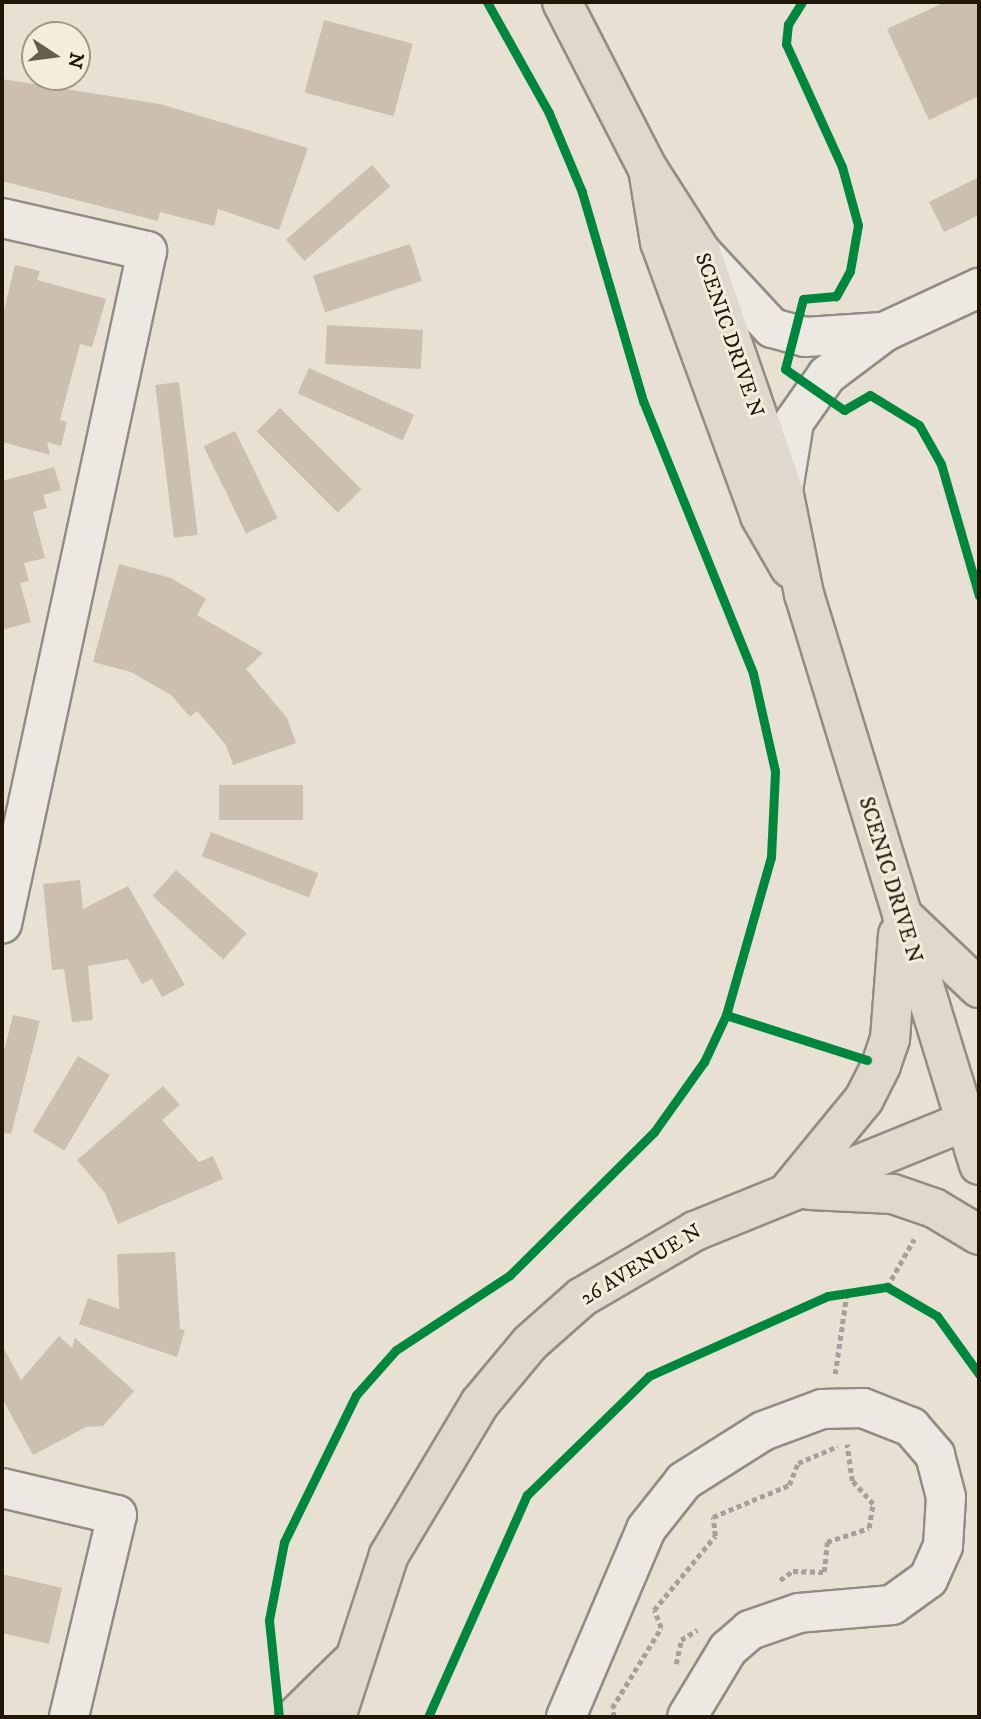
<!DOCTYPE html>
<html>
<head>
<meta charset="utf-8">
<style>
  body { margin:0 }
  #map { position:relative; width:981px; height:1719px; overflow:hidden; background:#e8e0d2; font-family:"IM FELL DW Pica",serif }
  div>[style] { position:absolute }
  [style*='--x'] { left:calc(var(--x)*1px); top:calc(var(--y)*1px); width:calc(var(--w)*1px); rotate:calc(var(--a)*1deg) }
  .building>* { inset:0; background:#ccbeb1; transform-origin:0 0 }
  .path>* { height:4.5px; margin-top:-2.25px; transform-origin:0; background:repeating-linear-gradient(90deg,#a4a09a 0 5px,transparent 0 8.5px) }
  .roads { filter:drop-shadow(2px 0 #928c82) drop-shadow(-2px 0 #928c82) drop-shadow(0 2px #928c82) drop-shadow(0 -2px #928c82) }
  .minor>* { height:38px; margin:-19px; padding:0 19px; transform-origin:19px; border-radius:19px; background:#ece8e2 }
  .major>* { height:38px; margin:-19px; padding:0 19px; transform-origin:19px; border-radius:19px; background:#e0d8cd }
  .cycleway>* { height:9px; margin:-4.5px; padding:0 4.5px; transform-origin:4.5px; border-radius:4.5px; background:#00873e }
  span { translate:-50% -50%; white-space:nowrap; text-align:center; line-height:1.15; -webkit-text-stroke:6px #f5ecdd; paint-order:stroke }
  .street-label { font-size:21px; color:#211608 }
  .frame { position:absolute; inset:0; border:4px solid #211608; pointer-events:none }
  .north { position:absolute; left:21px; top:21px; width:70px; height:70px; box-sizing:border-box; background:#f5ecdd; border:2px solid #a09688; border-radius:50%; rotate:103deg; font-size:19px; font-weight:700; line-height:28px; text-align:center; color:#211608 }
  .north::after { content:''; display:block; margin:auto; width:24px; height:32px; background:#675d4f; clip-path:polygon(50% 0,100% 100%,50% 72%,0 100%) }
</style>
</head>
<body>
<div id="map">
  <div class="building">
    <i style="clip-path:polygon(945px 2px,979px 2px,979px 96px,929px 120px,887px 29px)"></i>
    <i style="left:324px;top:20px;width:92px;height:75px;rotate:15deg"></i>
    <i style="clip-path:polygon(2px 79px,160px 104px,308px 148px,279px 230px,218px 209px,214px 226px,160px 212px,158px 221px,2px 181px)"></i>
    <i style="left:372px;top:165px;width:28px;height:114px;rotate:49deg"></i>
    <i style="clip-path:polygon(979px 177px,979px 215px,944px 232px,929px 202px)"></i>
    <i style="left:410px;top:244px;width:39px;height:102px;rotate:72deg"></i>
    <i style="clip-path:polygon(15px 265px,40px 271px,37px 280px,106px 299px,92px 347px,80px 344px,60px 420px,67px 422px,61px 446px,47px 442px,50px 455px,2px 442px,2px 318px)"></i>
    <i style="left:327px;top:325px;width:96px;height:39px;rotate:3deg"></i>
    <i style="left:309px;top:368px;width:115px;height:28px;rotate:24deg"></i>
    <i style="left:179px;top:382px;width:154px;height:24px;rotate:83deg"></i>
    <i style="left:280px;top:408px;width:115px;height:33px;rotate:45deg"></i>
    <i style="left:235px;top:431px;width:97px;height:35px;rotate:64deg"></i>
    <i style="clip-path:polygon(54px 467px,61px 490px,43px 495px,47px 508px,33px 512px,45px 558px,24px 563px,29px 581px,20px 583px,31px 622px,2px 630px,2px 481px)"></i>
    <i style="clip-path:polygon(119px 564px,171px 578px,206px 599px,197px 615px,263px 653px,246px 669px,287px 718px,296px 743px,233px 765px,226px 745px,197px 711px,190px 717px,171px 695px,131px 672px,93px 662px)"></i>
    <i style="left:219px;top:785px;width:84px;height:35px"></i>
    <i style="left:211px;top:832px;width:115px;height:26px;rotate:21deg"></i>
    <i style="left:176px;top:870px;width:95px;height:35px;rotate:42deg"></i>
    <i style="clip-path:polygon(80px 880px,83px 909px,128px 886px,185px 985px,162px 997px,152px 979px,142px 984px,128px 959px,88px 966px,93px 1020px,72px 1022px,64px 969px,52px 970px,43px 884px)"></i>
    <i style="clip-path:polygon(13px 1015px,40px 1021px,11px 1134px,2px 1133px,2px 1059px)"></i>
    <i style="left:78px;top:1056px;width:37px;height:88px;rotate:31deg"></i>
    <i style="clip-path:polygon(163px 1086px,180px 1105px,162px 1120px,199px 1162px,213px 1156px,223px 1179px,118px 1224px,105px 1193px,77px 1160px)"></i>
    <i style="clip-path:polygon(175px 1252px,180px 1329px,185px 1330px,177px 1357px,79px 1324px,88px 1298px,119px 1309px,117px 1254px)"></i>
    <i style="clip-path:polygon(59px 1336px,72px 1348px,75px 1338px,134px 1391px,103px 1426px,86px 1427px,33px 1455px,2px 1398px,2px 1345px,21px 1380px)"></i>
    <i style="clip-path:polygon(2px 1574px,62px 1588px,49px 1644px,2px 1633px)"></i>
  </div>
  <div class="path">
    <i style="--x:887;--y:1287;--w:55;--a:-60.6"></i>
    <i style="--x:835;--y:1374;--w:83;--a:-81.7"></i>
    <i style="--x:780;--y:1580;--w:16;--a:-35"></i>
    <i style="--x:793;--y:1571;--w:31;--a:2"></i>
    <i style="--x:824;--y:1572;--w:30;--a:-84"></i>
    <i style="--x:827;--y:1542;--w:44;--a:-18.4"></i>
    <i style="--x:869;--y:1528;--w:24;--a:-81"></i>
    <i style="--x:873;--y:1504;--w:31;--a:-132"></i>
    <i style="--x:852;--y:1481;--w:37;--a:-98"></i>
    <i style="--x:676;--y:1664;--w:25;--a:-78"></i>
    <i style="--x:681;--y:1640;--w:19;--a:-32"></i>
    <i style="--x:614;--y:1717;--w:9;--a:-103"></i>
    <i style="--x:612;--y:1708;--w:94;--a:-58.5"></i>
    <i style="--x:661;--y:1628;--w:19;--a:-111"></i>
    <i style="--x:654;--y:1610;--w:96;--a:-50.5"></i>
    <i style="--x:715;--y:1536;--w:19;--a:-96"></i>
    <i style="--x:713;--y:1517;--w:82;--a:-22.8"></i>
    <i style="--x:789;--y:1485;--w:24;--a:-68"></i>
    <i style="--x:798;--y:1463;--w:43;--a:-23"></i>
  </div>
  <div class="roads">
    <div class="minor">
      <i style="--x:2;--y:218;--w:149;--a:12.8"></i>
      <i style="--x:147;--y:251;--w:688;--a:102.16"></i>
      <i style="--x:703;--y:254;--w:101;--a:47"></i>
      <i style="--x:772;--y:328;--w:34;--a:15"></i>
      <i style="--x:805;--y:337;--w:77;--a:-3.7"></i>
      <i style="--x:783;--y:490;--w:69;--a:-80.8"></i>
      <i style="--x:794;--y:422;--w:57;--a:-54.9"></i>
      <i style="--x:827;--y:375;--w:71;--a:-37"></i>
      <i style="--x:884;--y:332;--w:105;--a:-24.9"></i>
      <i style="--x:2;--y:1488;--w:118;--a:13.2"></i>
      <i style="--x:117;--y:1515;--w:208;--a:103.4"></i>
      <i style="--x:566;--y:1717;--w:204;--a:-66.9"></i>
      <i style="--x:646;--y:1529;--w:61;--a:-51.6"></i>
      <i style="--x:684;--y:1481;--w:93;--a:-32.3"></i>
      <i style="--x:763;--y:1431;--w:63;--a:-20.4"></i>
      <i style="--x:822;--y:1409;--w:41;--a:-1.4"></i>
      <i style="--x:863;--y:1408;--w:52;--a:21.6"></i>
      <i style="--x:911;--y:1427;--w:37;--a:49"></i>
      <i style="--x:935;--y:1455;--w:43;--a:75.3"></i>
      <i style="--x:946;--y:1497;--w:49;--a:93.5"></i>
      <i style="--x:943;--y:1546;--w:36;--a:114"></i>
      <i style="--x:928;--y:1579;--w:44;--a:144.2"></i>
      <i style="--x:892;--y:1605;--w:93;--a:175.1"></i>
      <i style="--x:799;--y:1613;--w:52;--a:160.9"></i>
      <i style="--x:750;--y:1630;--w:29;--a:139"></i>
      <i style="--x:728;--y:1649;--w:79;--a:121.1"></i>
    </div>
    <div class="major">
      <i style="--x:562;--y:2;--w:188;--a:62.8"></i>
      <i style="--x:648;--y:169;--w:98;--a:57.4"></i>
      <i style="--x:701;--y:252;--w:252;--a:71"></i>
      <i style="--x:783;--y:490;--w:106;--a:78.6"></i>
      <i style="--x:804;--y:594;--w:597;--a:72.96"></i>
      <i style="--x:649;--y:175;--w:68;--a:80.7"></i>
      <i style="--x:660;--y:242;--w:292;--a:69.9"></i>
      <i style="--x:760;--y:516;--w:60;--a:60"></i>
      <i style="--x:902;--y:915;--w:106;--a:43.5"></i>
      <i style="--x:791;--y:1188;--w:115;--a:-50.6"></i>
      <i style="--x:864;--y:1099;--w:38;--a:-63"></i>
      <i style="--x:881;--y:1065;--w:28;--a:-71"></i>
      <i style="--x:890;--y:1039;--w:105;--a:-85.6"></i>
      <i style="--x:810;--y:1190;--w:83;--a:2.8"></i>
      <i style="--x:893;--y:1194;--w:43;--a:18.9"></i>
      <i style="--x:934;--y:1208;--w:52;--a:31"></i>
      <i style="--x:295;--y:1717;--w:76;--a:-44.5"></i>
      <i style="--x:336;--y:1717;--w:170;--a:-71.9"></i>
      <i style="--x:389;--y:1555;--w:177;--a:-59.1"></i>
      <i style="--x:480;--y:1403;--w:78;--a:-50.2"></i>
      <i style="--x:530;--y:1343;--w:69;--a:-41.5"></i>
      <i style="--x:582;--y:1297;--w:131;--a:-30.3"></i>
      <i style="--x:695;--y:1231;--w:289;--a:-22.1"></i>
    </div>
  </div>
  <div class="cycleway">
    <i style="--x:802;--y:2;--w:26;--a:122"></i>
    <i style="--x:788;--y:24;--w:20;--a:96"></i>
    <i style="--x:786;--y:44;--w:135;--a:65.5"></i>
    <i style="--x:842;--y:167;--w:60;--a:74.6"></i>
    <i style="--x:858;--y:225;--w:47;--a:99.9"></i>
    <i style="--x:850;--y:271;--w:29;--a:119"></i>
    <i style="--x:836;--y:296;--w:33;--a:175"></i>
    <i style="--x:803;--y:299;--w:72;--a:104.4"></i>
    <i style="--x:785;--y:369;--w:72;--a:34.8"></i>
    <i style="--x:844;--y:410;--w:30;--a:-30"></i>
    <i style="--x:870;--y:395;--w:57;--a:31.5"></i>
    <i style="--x:919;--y:425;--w:45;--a:60.6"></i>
    <i style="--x:941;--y:464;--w:137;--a:73.9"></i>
    <i style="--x:726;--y:1015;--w:148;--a:17.7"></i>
    <i style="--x:279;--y:1717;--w:98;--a:-95.9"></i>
    <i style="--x:269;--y:1620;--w:79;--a:-79.1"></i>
    <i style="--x:284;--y:1542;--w:164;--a:-63.9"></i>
    <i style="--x:356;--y:1395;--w:60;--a:-48.4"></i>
    <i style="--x:396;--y:1350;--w:136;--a:-33.3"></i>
    <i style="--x:510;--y:1275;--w:203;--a:-44.8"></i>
    <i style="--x:654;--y:1132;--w:86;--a:-54.5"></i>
    <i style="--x:704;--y:1062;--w:52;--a:-64.9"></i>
    <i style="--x:726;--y:1015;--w:164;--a:-74.1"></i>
    <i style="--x:771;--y:857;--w:86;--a:-87.3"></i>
    <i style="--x:775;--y:771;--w:100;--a:-102.7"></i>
    <i style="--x:753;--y:673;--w:293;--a:-112"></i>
    <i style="--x:643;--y:401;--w:218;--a:-106.3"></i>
    <i style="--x:582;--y:192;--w:86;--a:-112.7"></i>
    <i style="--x:549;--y:113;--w:127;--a:-119.2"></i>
    <i style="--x:428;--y:1717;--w:243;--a:-66"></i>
    <i style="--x:527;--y:1495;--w:170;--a:-44.3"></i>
    <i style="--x:649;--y:1376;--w:196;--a:-24.1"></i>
    <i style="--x:828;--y:1296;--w:60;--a:-8.7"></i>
    <i style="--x:887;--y:1287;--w:58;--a:30.1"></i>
    <i style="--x:937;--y:1316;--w:72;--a:54.1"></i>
  </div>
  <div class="street-label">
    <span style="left:729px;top:335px;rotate:71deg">SCENIC DRIVE N</span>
    <span style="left:890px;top:880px;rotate:73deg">SCENIC DRIVE N</span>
    <span style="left:641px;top:1265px;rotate:-31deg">26 AVENUE N</span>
  </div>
  <div class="frame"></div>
  <div class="north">N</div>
</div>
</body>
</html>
